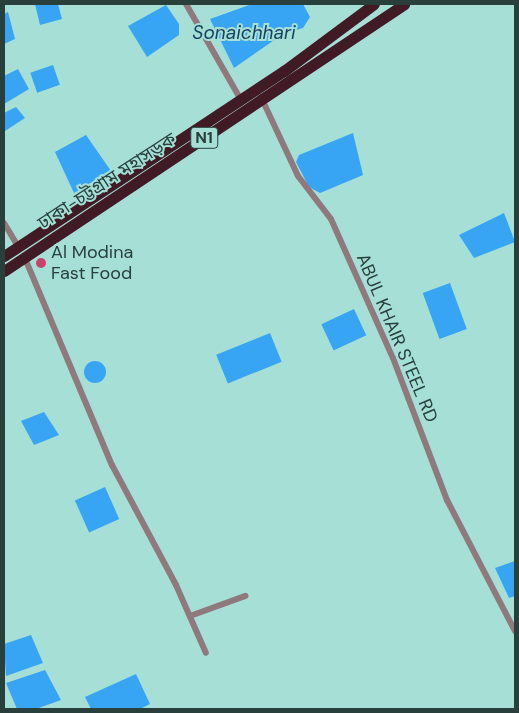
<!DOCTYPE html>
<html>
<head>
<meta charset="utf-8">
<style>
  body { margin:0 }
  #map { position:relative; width:519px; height:713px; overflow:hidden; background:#a5dfd6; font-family:"DM Sans","Noto Sans Bengali",sans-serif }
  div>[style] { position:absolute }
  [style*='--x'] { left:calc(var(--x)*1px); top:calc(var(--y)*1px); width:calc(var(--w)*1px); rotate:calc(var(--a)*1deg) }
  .water>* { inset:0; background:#37a5f4; transform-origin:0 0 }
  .round { border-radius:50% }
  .street>* { height:6px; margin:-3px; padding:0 3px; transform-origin:3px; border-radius:3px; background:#8f797d }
  .highway>* { height:11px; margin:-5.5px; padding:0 5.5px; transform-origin:5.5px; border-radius:5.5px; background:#401a24 }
  .dots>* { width:14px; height:14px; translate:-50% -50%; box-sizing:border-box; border:2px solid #a5dfd6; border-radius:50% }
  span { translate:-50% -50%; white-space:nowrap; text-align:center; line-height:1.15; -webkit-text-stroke:4px #a5dfd6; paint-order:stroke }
  .shield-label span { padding:1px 4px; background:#a5dfd6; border:1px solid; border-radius:4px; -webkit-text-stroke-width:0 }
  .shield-label { font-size:16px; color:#283f3c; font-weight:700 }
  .street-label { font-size:18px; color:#283f3c }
  .poi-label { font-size:18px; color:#283f3c }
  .left { translate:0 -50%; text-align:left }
  .water-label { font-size:19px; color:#143f5f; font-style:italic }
  .frame { position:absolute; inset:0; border:5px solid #283f3c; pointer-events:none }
</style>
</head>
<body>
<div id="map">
  <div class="water">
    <i style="clip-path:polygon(35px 4px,58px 4px,62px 19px,40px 25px)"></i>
    <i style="clip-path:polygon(252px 4px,303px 4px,310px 17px,303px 28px,283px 34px,234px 68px,210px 19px)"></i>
    <i style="clip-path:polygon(166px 5px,179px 24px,179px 35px,147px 57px,128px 26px)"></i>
    <i style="clip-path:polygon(8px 12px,15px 39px,4px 44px,4px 14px)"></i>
    <i style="left:53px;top:65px;width:21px;height:24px;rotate:71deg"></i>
    <i style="clip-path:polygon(18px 69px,29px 89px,4px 104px,4px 76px)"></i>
    <i style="clip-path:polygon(16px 107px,25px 118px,5px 131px,4px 113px)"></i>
    <i style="clip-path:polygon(353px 133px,363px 175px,320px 193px,309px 187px,296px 162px,299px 155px)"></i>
    <i style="clip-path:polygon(86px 135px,111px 171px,74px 193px,55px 152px)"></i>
    <i style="clip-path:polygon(504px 213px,515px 242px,474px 258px,459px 235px)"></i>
    <i style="left:450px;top:283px;width:49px;height:29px;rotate:70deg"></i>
    <i style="left:354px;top:309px;width:29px;height:36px;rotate:65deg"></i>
    <i style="left:270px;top:333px;width:31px;height:58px;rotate:68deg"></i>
    <i class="round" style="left:84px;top:361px;width:22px;height:22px"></i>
    <i style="clip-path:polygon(44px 412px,59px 435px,34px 445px,21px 421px)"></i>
    <i style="left:105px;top:487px;width:35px;height:33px;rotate:66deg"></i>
    <i style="clip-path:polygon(515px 561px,515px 596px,509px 598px,495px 568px)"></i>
    <i style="clip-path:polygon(31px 635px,43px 663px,6px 676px,4px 644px)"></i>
    <i style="clip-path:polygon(45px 670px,61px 700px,36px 709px,17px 709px,6px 683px)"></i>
    <i style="clip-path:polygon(136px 674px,150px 704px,140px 709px,91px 709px,85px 697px)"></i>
  </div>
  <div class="street">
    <i style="--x:186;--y:4;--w:111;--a:60.2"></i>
    <i style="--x:261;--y:97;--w:87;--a:64.9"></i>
    <i style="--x:298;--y:176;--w:54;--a:52.5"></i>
    <i style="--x:331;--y:219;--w:152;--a:66"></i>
    <i style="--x:393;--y:358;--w:152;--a:69.2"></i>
    <i style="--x:447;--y:500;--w:148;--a:62.6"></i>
    <i style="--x:4;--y:223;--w:27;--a:59"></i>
    <i style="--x:24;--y:256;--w:227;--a:67.2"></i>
    <i style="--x:112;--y:465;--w:136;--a:61.9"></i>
    <i style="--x:176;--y:585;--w:74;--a:66.2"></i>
    <i style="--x:190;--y:616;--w:59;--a:-20"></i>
  </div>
  <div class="highway">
    <i style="--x:4;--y:256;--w:336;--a:-33.5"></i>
    <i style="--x:284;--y:71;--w:112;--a:-36.7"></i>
    <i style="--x:4;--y:271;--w:481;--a:-33.7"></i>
  </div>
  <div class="dots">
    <i style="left:41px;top:263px;background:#cd406e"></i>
  </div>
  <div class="shield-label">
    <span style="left:204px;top:138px">N1</span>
  </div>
  <div class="street-label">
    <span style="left:107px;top:181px;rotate:-33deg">ঢাকা-চট্টগ্রাম মহাসড়ক</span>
    <span style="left:397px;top:338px;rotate:67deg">ABUL KHAIR STEEL RD</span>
  </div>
  <div class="poi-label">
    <span class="left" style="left:51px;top:263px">Al Modina<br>Fast Food</span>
  </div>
  <div class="water-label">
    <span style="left:244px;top:33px">Sonaichhari</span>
  </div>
  <div class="frame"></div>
</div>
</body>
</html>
